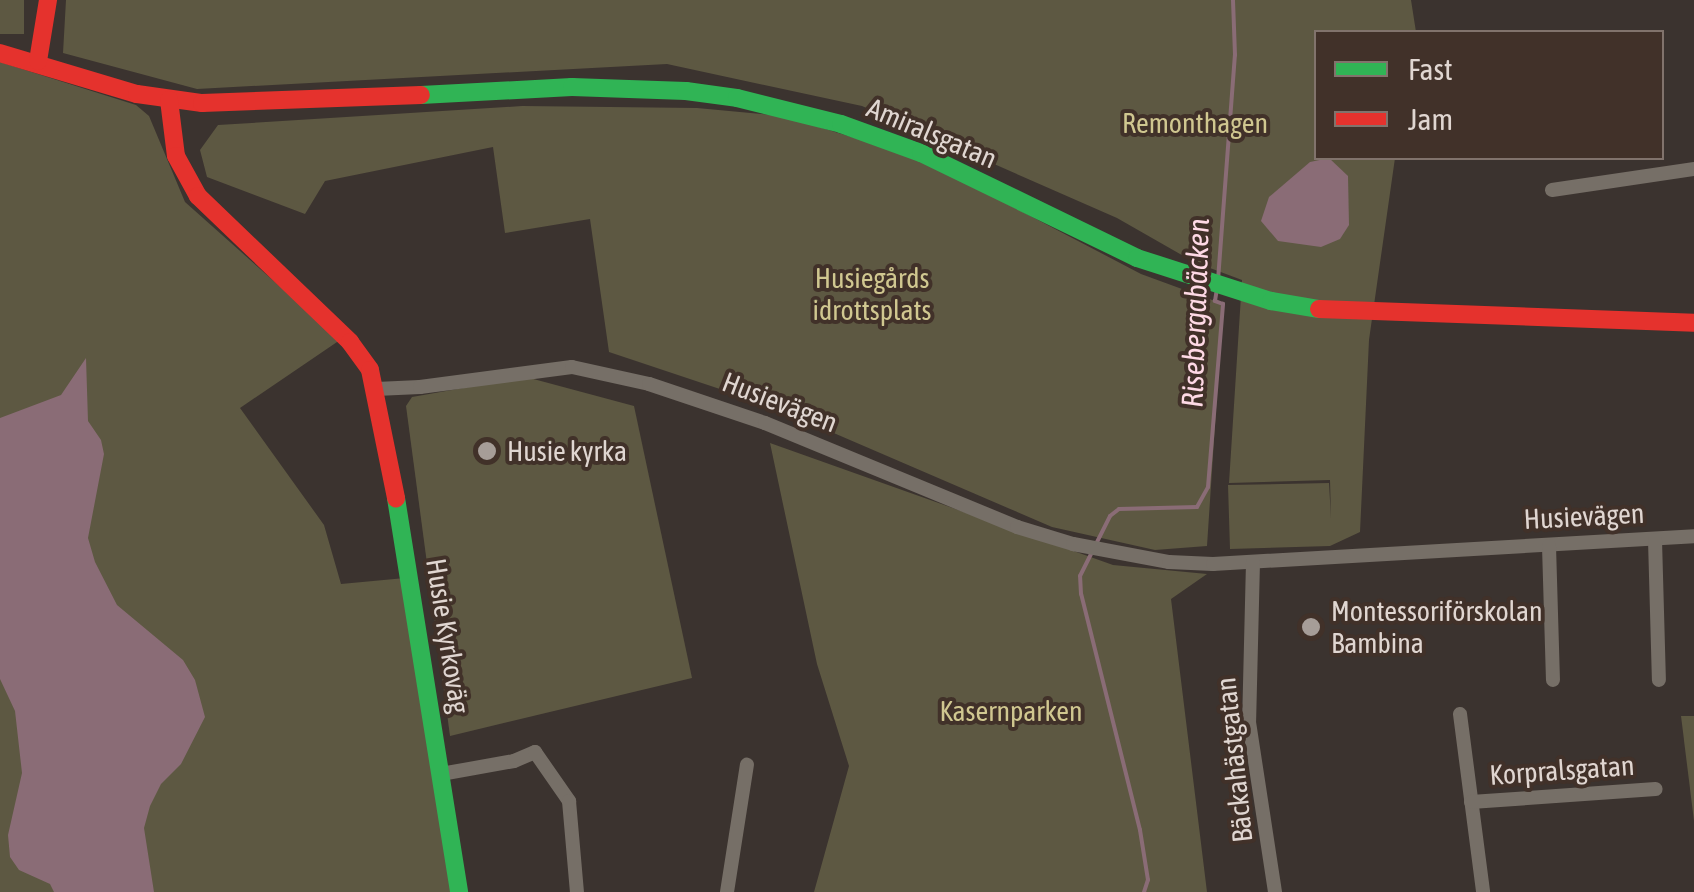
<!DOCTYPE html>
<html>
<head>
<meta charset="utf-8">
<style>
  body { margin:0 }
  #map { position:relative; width:1694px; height:892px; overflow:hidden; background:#3b332f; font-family:"Asap Condensed",sans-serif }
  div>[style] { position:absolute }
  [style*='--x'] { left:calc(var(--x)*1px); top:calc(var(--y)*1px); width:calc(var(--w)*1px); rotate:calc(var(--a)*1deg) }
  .green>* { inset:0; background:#5d5842; transform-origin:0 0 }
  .water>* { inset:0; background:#8a6c76 }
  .stream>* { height:4px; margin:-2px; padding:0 2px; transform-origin:2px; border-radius:2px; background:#8a6c76 }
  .street>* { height:14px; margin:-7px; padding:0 7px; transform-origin:7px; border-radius:7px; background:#766f67 }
  .fast>* { height:18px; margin:-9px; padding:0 9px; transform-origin:9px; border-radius:9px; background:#30b455 }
  .jam>* { height:18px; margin:-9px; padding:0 9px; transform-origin:9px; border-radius:9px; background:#e5322d }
  .dots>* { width:28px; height:28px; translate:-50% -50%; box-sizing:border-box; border:5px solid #413129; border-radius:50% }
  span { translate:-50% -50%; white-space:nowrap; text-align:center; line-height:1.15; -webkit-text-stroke:8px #413129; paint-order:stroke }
  .park-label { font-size:28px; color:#d0c790 }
  .street-label { font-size:28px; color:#e0d6d1 }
  .poi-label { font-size:28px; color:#e0d6d1 }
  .left { translate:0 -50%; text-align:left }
  .water-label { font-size:30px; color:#fed9e5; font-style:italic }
  .legend { position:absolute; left:1314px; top:30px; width:350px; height:130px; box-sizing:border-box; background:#413129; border:2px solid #81736c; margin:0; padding:12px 18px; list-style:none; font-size:30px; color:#e0d6d1 }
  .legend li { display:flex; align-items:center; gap:20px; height:50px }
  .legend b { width:50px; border:2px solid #81736c }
</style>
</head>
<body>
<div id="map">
  <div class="green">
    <i style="left:0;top:0;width:24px;height:34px"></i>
    <i style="clip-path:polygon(66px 0,1411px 0,1416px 32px,1316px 32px,1316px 158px,1395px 158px,1369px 340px,1360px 532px,1330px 546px,1230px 549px,1228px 485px,1329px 483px,1331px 518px,1330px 480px,1229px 483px,1242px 280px,1194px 262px,1117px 218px,862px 106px,667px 64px,197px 89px,63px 53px)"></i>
    <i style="clip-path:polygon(0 62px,136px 105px,149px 116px,185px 202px,340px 340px,240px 408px,324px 525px,341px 584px,405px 578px,458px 892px,0 892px)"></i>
    <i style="clip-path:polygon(522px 106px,697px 108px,783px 116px,920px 158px,1141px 274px,1223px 304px,1207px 546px,1155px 550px,1052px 527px,771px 406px,609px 352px,590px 219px,505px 233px,493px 147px,325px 181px,305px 214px,207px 177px,200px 150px,218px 125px)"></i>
    <i style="clip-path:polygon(526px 377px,634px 406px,692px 678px,450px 736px,406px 406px,412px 397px)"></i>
    <i style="clip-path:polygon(770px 443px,1113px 565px,1207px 574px,1171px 599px,1207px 892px,814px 892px,849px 766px,817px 664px)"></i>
    <i style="clip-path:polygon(1681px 716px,1694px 716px,1694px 821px)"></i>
  </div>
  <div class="water">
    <i style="clip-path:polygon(1329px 158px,1348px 176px,1349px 225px,1340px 239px,1321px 247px,1278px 241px,1261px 221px,1269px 197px,1310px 162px)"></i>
    <i style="clip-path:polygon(86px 358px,88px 421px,101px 440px,104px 454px,88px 538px,95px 562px,117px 605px,183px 660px,195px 680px,205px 717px,181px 764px,161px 784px,150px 806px,144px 828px,154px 892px,54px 892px,50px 884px,19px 870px,10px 857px,8px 835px,22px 773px,15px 711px,0 679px,0 418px,61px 395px)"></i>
  </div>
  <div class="stream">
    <i style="--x:1218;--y:280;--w:226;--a:-85.7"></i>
    <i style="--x:1235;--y:55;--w:55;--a:-92.1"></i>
    <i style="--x:1144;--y:892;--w:13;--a:-72"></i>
    <i style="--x:1148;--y:880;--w:51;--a:-99.1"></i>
    <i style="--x:1140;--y:830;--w:243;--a:-104"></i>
    <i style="--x:1081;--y:594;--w:18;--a:-93"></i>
    <i style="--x:1080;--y:576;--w:67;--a:-63.4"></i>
    <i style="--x:1110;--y:516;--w:11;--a:-38"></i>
    <i style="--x:1119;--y:509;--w:78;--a:-1.5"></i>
    <i style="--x:1197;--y:507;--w:23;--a:-61"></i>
    <i style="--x:1208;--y:487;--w:184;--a:-85.3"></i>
    <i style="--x:1223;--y:304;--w:9;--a:-159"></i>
    <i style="--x:1215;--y:301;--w:12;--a:-81"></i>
  </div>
  <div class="street">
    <i style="--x:1552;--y:190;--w:144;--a:-8.4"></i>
    <i style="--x:376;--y:389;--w:44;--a:-2.6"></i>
    <i style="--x:420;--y:387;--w:153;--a:-7.5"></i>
    <i style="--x:572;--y:367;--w:79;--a:12.4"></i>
    <i style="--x:649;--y:384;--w:122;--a:18.6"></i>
    <i style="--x:765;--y:423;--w:273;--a:22.4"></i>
    <i style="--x:1017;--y:527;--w:59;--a:16.9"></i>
    <i style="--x:1073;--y:544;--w:98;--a:10.6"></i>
    <i style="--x:1169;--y:562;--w:44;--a:2.6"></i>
    <i style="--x:1213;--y:564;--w:482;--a:-3.3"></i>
    <i style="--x:1655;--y:540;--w:140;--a:88.4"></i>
    <i style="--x:1549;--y:546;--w:134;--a:88.3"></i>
    <i style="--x:1253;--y:562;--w:160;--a:91.4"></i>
    <i style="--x:1249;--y:722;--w:172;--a:81.3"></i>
    <i style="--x:1460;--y:714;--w:179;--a:82.6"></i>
    <i style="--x:441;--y:774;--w:74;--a:-10.1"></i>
    <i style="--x:514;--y:761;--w:23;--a:-23"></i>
    <i style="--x:535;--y:752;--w:60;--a:55.2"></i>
    <i style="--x:569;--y:801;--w:91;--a:85"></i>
    <i style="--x:1471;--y:802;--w:185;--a:-4"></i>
    <i style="--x:727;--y:892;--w:129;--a:-81.1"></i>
  </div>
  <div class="fast">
    <i style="--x:421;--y:95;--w:151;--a:-3"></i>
    <i style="--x:572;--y:87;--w:114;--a:2"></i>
    <i style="--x:686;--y:91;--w:51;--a:7.8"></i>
    <i style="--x:737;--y:98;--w:107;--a:14"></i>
    <i style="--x:841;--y:124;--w:85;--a:19.9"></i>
    <i style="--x:921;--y:153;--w:240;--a:25.9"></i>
    <i style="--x:1137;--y:258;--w:141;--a:17.8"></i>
    <i style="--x:1271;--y:301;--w:49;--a:9.5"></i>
    <i style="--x:396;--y:498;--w:399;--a:80.9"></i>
  </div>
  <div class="jam">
    <i style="--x:0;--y:53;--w:143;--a:16.7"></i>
    <i style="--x:137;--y:94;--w:66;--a:7.9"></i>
    <i style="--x:202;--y:103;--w:219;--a:-2.1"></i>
    <i style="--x:38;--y:61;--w:62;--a:-80.7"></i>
    <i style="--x:169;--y:100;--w:56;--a:82.9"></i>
    <i style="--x:176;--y:156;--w:46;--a:61.2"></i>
    <i style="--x:198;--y:196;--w:211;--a:43.8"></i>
    <i style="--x:350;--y:342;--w:34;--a:54"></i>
    <i style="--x:370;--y:370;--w:131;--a:78.5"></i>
    <i style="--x:1319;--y:309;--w:375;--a:2.1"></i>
  </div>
  <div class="dots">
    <i style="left:487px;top:451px;background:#a69d98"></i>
    <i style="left:1311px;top:627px;background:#a69d98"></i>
  </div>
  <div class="park-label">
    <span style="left:1195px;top:123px">Remonthagen</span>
    <span style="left:872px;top:294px">Husiegårds<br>idrottsplats</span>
    <span style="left:1011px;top:711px">Kasernparken</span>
  </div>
  <div class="street-label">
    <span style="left:932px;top:133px;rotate:23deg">Amiralsgatan</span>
    <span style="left:780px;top:402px;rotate:21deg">Husievägen</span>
    <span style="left:1584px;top:516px;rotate:-3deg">Husievägen</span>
    <span style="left:448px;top:636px;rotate:81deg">Husie Kyrkoväg</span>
    <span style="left:1234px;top:760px;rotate:-96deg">Bäckahästgatan</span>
    <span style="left:1562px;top:770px;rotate:-4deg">Korpralsgatan</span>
  </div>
  <div class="poi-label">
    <span class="left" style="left:507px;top:451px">Husie kyrka</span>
    <span class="left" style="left:1331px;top:627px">Montessoriförskolan<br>Bambina</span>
  </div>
  <div class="water-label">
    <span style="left:1195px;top:313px;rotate:-88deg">Risebergabäcken</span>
  </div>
  <ul class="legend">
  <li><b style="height:12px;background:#30b455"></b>Fast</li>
  <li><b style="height:12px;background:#e5322d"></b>Jam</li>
  </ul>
</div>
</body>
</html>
